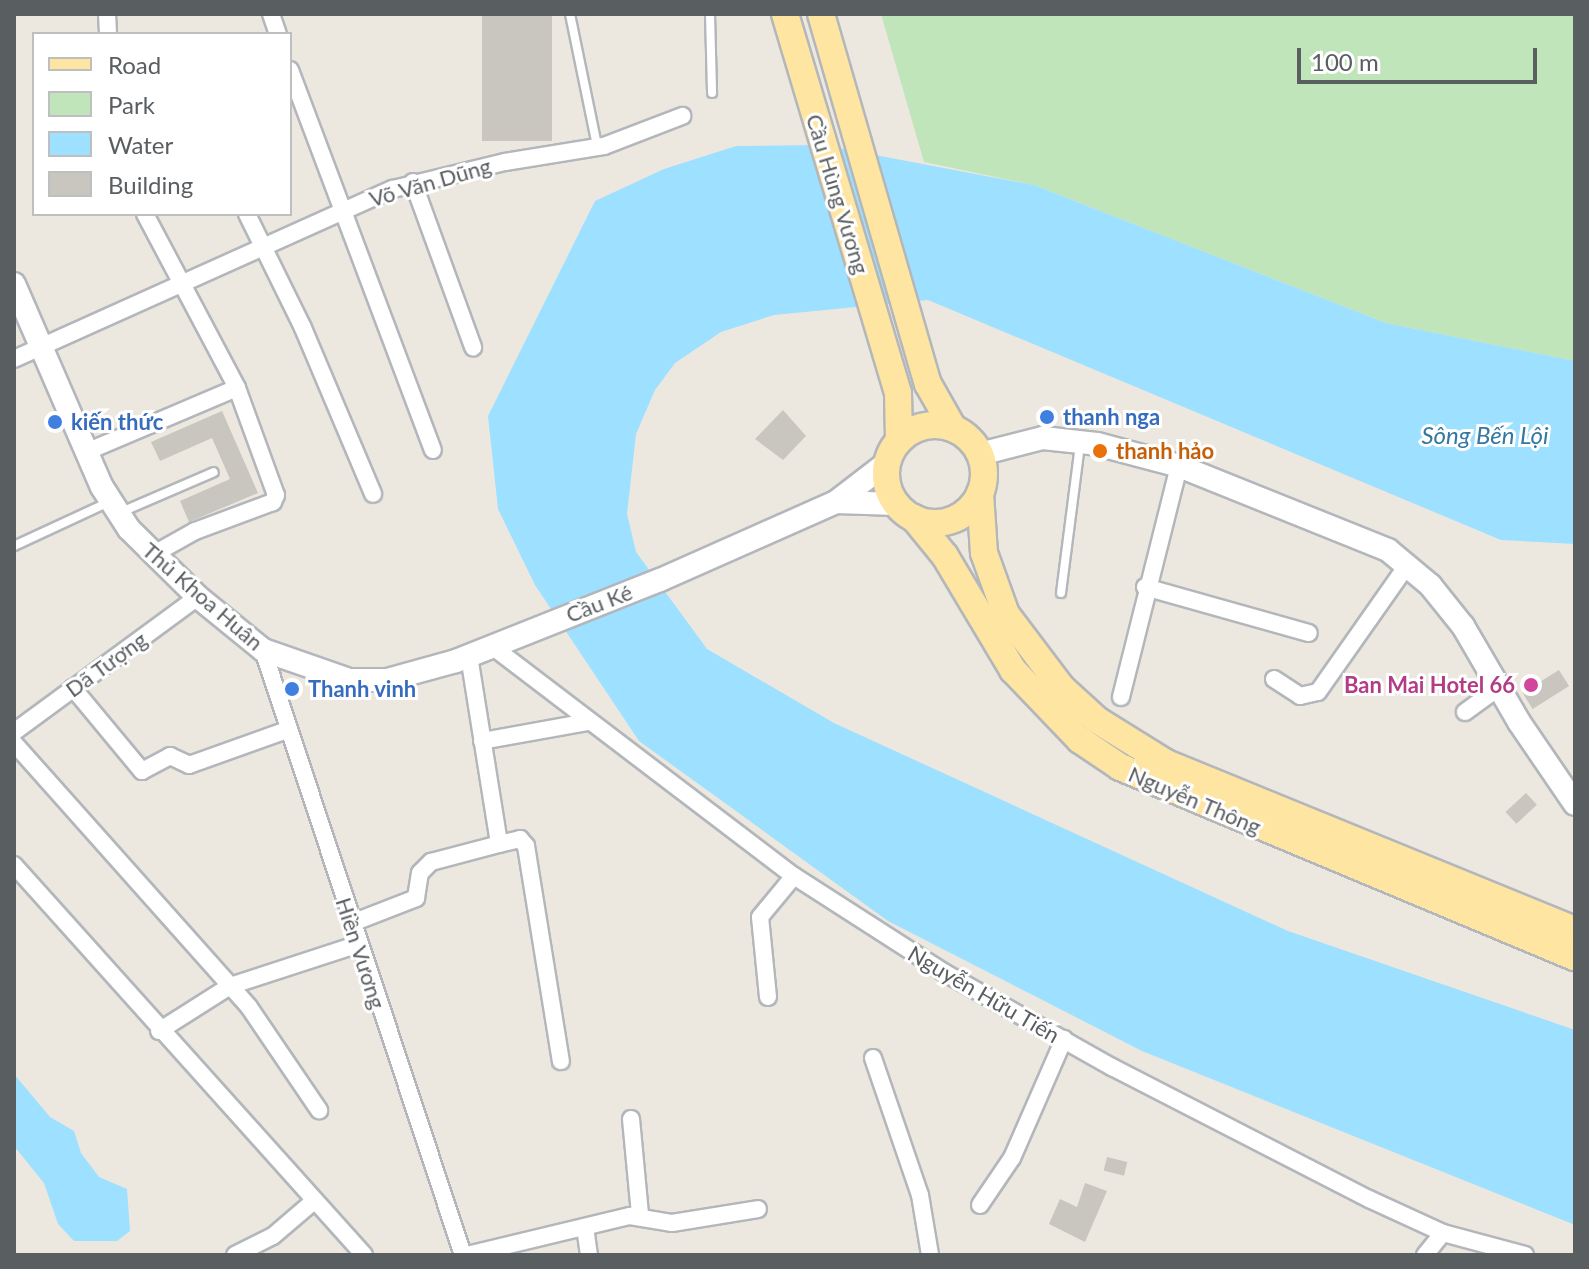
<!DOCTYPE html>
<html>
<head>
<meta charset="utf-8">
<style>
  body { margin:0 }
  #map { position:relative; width:1589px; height:1269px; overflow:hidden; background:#ece8e0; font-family:Lato,sans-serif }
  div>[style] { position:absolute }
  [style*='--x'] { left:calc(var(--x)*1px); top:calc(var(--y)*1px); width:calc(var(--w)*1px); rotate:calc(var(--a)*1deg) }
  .green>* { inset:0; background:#c0e5bb }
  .water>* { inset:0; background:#9de0ff }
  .building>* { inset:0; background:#c9c5bf; transform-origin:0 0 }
  .roads { filter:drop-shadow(2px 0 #b3b7bb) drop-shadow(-2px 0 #b3b7bb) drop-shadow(0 2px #b3b7bb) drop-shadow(0 -2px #b3b7bb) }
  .lane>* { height:8px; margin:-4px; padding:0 4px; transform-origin:4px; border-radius:4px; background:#fff }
  .street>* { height:16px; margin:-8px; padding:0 8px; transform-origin:8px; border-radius:8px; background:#fff }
  .secondary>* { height:22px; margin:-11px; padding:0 11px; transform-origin:11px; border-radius:11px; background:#fff }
  .primary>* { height:26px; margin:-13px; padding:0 13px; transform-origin:13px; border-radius:13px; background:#ffe5a2 }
  .primary>.ring { margin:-13px; padding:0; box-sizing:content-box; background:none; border:26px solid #ffe5a2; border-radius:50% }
  .dots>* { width:22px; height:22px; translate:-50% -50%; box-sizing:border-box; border:4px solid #fff; border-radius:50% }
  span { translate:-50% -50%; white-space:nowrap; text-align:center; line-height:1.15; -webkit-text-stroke:6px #fff; paint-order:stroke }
  .street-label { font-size:22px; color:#595e61 }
  .shop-label { font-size:22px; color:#366cbe; font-weight:700 }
  .left { translate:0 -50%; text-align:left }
  .food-label { font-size:22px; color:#c56008; font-weight:700 }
  .hotel-label { font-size:22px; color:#b23c85; font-weight:700 }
  .right { translate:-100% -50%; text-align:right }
  .water-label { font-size:24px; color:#3477a1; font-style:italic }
  .frame { position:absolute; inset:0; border:16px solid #595e61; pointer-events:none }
  .legend { position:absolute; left:32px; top:32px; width:260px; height:184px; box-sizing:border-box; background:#fff; border:2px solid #bdbfc0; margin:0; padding:10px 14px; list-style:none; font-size:24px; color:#595e61 }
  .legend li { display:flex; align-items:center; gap:16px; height:40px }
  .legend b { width:40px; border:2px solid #bdbfc0 }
  .scale { position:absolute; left:1297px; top:48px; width:240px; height:36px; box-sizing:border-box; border:4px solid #595e61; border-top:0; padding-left:10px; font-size:24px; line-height:28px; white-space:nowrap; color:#595e61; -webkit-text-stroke:6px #fff; paint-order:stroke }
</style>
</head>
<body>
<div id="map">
  <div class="green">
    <i style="clip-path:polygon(881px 14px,1575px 14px,1575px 361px,1386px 323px,1034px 185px,924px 162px)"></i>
  </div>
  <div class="water">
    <i style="clip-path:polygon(822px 145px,1034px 185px,1386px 323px,1575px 361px,1575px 544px,1501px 540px,928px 300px,774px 315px,721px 332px,675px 363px,655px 390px,636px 434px,627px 514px,636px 552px,707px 649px,834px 723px,1288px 931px,1575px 1030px,1575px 1225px,1142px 1051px,888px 921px,639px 741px,535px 585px,498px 509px,488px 416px,595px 201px,664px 169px,736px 146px)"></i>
    <i style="clip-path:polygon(14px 1074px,50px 1117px,74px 1131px,81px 1153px,99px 1177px,127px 1189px,130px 1231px,117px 1241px,74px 1241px,58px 1224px,44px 1183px,14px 1146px)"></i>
  </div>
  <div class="building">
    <i style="left:482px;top:14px;width:70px;height:127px"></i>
    <i style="clip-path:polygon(783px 410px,806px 436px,783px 460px,755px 439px)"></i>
    <i style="clip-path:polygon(222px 411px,258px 493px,189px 522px,180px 501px,230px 479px,212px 438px,160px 461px,151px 442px)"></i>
    <i style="left:1559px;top:670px;width:19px;height:43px;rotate:58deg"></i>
    <i style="left:1526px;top:793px;width:16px;height:28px;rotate:47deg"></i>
    <i style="left:1107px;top:1157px;width:21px;height:14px;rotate:14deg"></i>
    <i style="clip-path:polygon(1085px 1183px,1107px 1191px,1085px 1242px,1049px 1224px,1060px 1199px,1077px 1207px)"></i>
  </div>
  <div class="roads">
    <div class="lane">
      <i style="--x:570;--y:14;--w:135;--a:78.4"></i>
      <i style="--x:710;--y:14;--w:79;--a:88.5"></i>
      <i style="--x:119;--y:513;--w:103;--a:-23.3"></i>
      <i style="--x:14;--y:546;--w:105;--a:-24.9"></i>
      <i style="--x:1061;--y:593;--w:149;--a:-82.7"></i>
    </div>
    <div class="street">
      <i style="--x:107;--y:14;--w:20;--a:87"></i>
      <i style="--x:271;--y:14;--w:21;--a:71"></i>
      <i style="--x:290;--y:70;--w:406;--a:69.4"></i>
      <i style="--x:413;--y:182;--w:176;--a:70"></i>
      <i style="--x:145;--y:214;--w:197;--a:62.1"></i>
      <i style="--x:237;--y:388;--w:114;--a:70"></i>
      <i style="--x:276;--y:495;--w:8;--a:113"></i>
      <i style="--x:273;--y:502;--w:83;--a:159.6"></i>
      <i style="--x:195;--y:531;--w:49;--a:150.8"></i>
      <i style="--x:247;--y:214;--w:127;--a:63.8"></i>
      <i style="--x:303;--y:328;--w:180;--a:67.1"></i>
      <i style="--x:14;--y:359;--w:415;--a:-24.2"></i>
      <i style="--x:393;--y:189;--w:115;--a:-13.6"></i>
      <i style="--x:505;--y:162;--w:100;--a:-9.2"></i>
      <i style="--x:604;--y:146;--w:84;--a:-21"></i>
      <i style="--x:86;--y:452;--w:164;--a:-23"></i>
      <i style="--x:1145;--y:587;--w:170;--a:15.7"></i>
      <i style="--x:493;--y:647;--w:378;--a:37.3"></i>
      <i style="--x:794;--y:876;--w:179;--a:32.7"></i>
      <i style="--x:945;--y:973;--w:192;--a:29.4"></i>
      <i style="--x:1112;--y:1067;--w:289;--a:27.2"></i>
      <i style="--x:1369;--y:1199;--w:81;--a:24.7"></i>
      <i style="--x:1443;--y:1233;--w:85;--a:15"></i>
      <i style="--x:263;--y:650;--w:637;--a:71.71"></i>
      <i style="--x:469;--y:656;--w:190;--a:80.9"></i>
      <i style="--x:499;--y:844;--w:22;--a:-13"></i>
      <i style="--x:520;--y:839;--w:9;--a:49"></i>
      <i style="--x:526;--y:846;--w:218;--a:80.8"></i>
      <i style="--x:1274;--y:679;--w:31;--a:33"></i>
      <i style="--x:1300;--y:696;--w:18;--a:-13"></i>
      <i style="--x:1318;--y:692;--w:156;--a:-54.9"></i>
      <i style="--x:73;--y:688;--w:108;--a:50.3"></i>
      <i style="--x:142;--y:771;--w:32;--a:-28"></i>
      <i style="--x:170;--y:756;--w:21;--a:25"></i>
      <i style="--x:189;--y:765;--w:104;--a:-19.7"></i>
      <i style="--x:1121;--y:697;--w:238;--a:-75.9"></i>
      <i style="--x:1465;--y:712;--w:41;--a:-36"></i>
      <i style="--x:14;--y:732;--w:228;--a:-36.3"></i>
      <i style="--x:482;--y:741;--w:108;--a:-10.2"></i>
      <i style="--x:14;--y:743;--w:353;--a:48.3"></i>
      <i style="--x:249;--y:1007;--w:125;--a:55.8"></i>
      <i style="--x:14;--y:865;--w:524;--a:48.09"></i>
      <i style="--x:352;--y:923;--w:69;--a:-21.3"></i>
      <i style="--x:416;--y:898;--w:25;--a:-81"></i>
      <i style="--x:420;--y:873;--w:16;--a:-45"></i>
      <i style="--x:431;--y:862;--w:70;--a:-14.8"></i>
      <i style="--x:768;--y:997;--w:80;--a:-95.7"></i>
      <i style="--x:760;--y:917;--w:53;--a:-50.3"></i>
      <i style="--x:159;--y:1031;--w:84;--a:-32.4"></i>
      <i style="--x:230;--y:986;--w:136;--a:-18"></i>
      <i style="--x:873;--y:1058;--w:145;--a:71.1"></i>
      <i style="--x:920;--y:1195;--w:61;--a:80.5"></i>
      <i style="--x:631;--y:1119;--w:96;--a:84.6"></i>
      <i style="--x:980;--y:1205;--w:57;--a:-55.8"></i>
      <i style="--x:1012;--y:1158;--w:130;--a:-66.4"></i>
      <i style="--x:585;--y:1227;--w:28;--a:82"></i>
      <i style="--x:235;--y:1255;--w:42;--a:-26.6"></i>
      <i style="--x:273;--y:1236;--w:54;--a:-40.5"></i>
      <i style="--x:467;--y:1255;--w:168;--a:-13.5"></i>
      <i style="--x:630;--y:1216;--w:43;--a:9.5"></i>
      <i style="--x:672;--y:1223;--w:87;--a:-9.2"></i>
      <i style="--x:1425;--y:1255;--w:28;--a:-51"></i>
    </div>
    <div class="secondary">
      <i style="--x:14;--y:284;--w:221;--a:66.6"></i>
      <i style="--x:102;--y:487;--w:50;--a:57.3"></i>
      <i style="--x:129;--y:529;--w:97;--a:44.6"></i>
      <i style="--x:198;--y:597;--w:84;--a:39.2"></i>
      <i style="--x:263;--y:650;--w:91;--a:19.2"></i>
      <i style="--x:349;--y:680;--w:38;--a:0"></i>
      <i style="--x:387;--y:680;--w:72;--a:-15.4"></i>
      <i style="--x:456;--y:661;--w:219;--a:-21.7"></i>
      <i style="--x:660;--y:580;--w:193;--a:-23.9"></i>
      <i style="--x:836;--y:502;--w:66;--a:-37.6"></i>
      <i style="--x:980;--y:454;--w:65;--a:-14.3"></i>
      <i style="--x:1043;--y:438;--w:54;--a:6.3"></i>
      <i style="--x:1097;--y:444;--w:85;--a:15"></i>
      <i style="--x:1179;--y:466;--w:225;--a:21.9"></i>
      <i style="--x:1388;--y:550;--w:55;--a:39.8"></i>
      <i style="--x:1430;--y:585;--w:53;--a:51.2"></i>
      <i style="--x:1463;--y:626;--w:111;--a:59.7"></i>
      <i style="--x:1519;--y:722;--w:99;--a:55.7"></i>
      <i style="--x:836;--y:502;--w:60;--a:1.9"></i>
    </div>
    <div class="primary">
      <i style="--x:785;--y:14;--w:395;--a:73.4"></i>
      <i style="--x:898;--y:393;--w:47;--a:88.8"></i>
      <i style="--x:821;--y:14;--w:385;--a:73.9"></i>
      <i style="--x:928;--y:384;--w:51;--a:60.4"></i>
      <i class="ring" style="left:886px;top:425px;width:72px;height:72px"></i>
      <i style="--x:980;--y:493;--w:60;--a:86.2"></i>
      <i style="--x:984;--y:553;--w:65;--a:70.2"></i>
      <i style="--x:1006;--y:614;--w:91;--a:53"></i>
      <i style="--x:1061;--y:687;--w:49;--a:42.5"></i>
      <i style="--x:1097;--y:720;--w:81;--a:31.9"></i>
      <i style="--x:1166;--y:763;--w:442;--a:22.2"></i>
      <i style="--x:914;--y:518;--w:49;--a:50.8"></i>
      <i style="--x:945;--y:556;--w:133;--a:59.2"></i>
      <i style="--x:1013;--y:670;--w:97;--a:46.3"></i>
      <i style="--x:1080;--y:740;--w:48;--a:34"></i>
      <i style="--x:1120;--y:767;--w:493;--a:22.7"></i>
    </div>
  </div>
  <div class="dots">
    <i style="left:1047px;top:417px;background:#3f7fe0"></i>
    <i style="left:55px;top:422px;background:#3f7fe0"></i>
    <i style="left:1100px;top:451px;background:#e8710a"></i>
    <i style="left:1531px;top:685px;background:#d1479c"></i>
    <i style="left:292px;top:689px;background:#3f7fe0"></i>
  </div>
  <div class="street-label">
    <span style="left:430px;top:182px;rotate:-16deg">Võ Văn Dũng</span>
    <span style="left:838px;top:194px;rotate:73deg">Cầu Hùng Vương</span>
    <span style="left:203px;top:596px;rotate:41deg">Thủ Khoa Huân</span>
    <span style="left:599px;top:603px;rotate:-21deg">Cầu Ké</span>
    <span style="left:106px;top:664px;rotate:-36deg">Dã Tượng</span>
    <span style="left:1195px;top:800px;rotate:23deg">Nguyễn Thông</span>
    <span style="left:361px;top:953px;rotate:72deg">Hiền Vương</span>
    <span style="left:984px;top:994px;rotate:30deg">Nguyễn Hữu Tiến</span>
  </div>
  <div class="shop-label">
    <span class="left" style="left:1063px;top:417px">thanh nga</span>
    <span class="left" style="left:71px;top:422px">kiến thức</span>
    <span class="left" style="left:308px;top:689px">Thanh vinh</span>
  </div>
  <div class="food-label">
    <span class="left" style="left:1116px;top:451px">thanh hảo</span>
  </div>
  <div class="hotel-label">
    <span class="right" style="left:1515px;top:685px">Ban Mai Hotel 66</span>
  </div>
  <div class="water-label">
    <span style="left:1485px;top:435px">Sông Bến Lội</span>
  </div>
  <div class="frame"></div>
  <ul class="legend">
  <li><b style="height:10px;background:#ffe5a2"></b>Road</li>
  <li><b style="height:22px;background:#c0e5bb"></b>Park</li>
  <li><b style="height:22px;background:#9de0ff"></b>Water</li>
  <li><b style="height:22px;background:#c9c5bf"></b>Building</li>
  </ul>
  <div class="scale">100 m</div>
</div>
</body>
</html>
